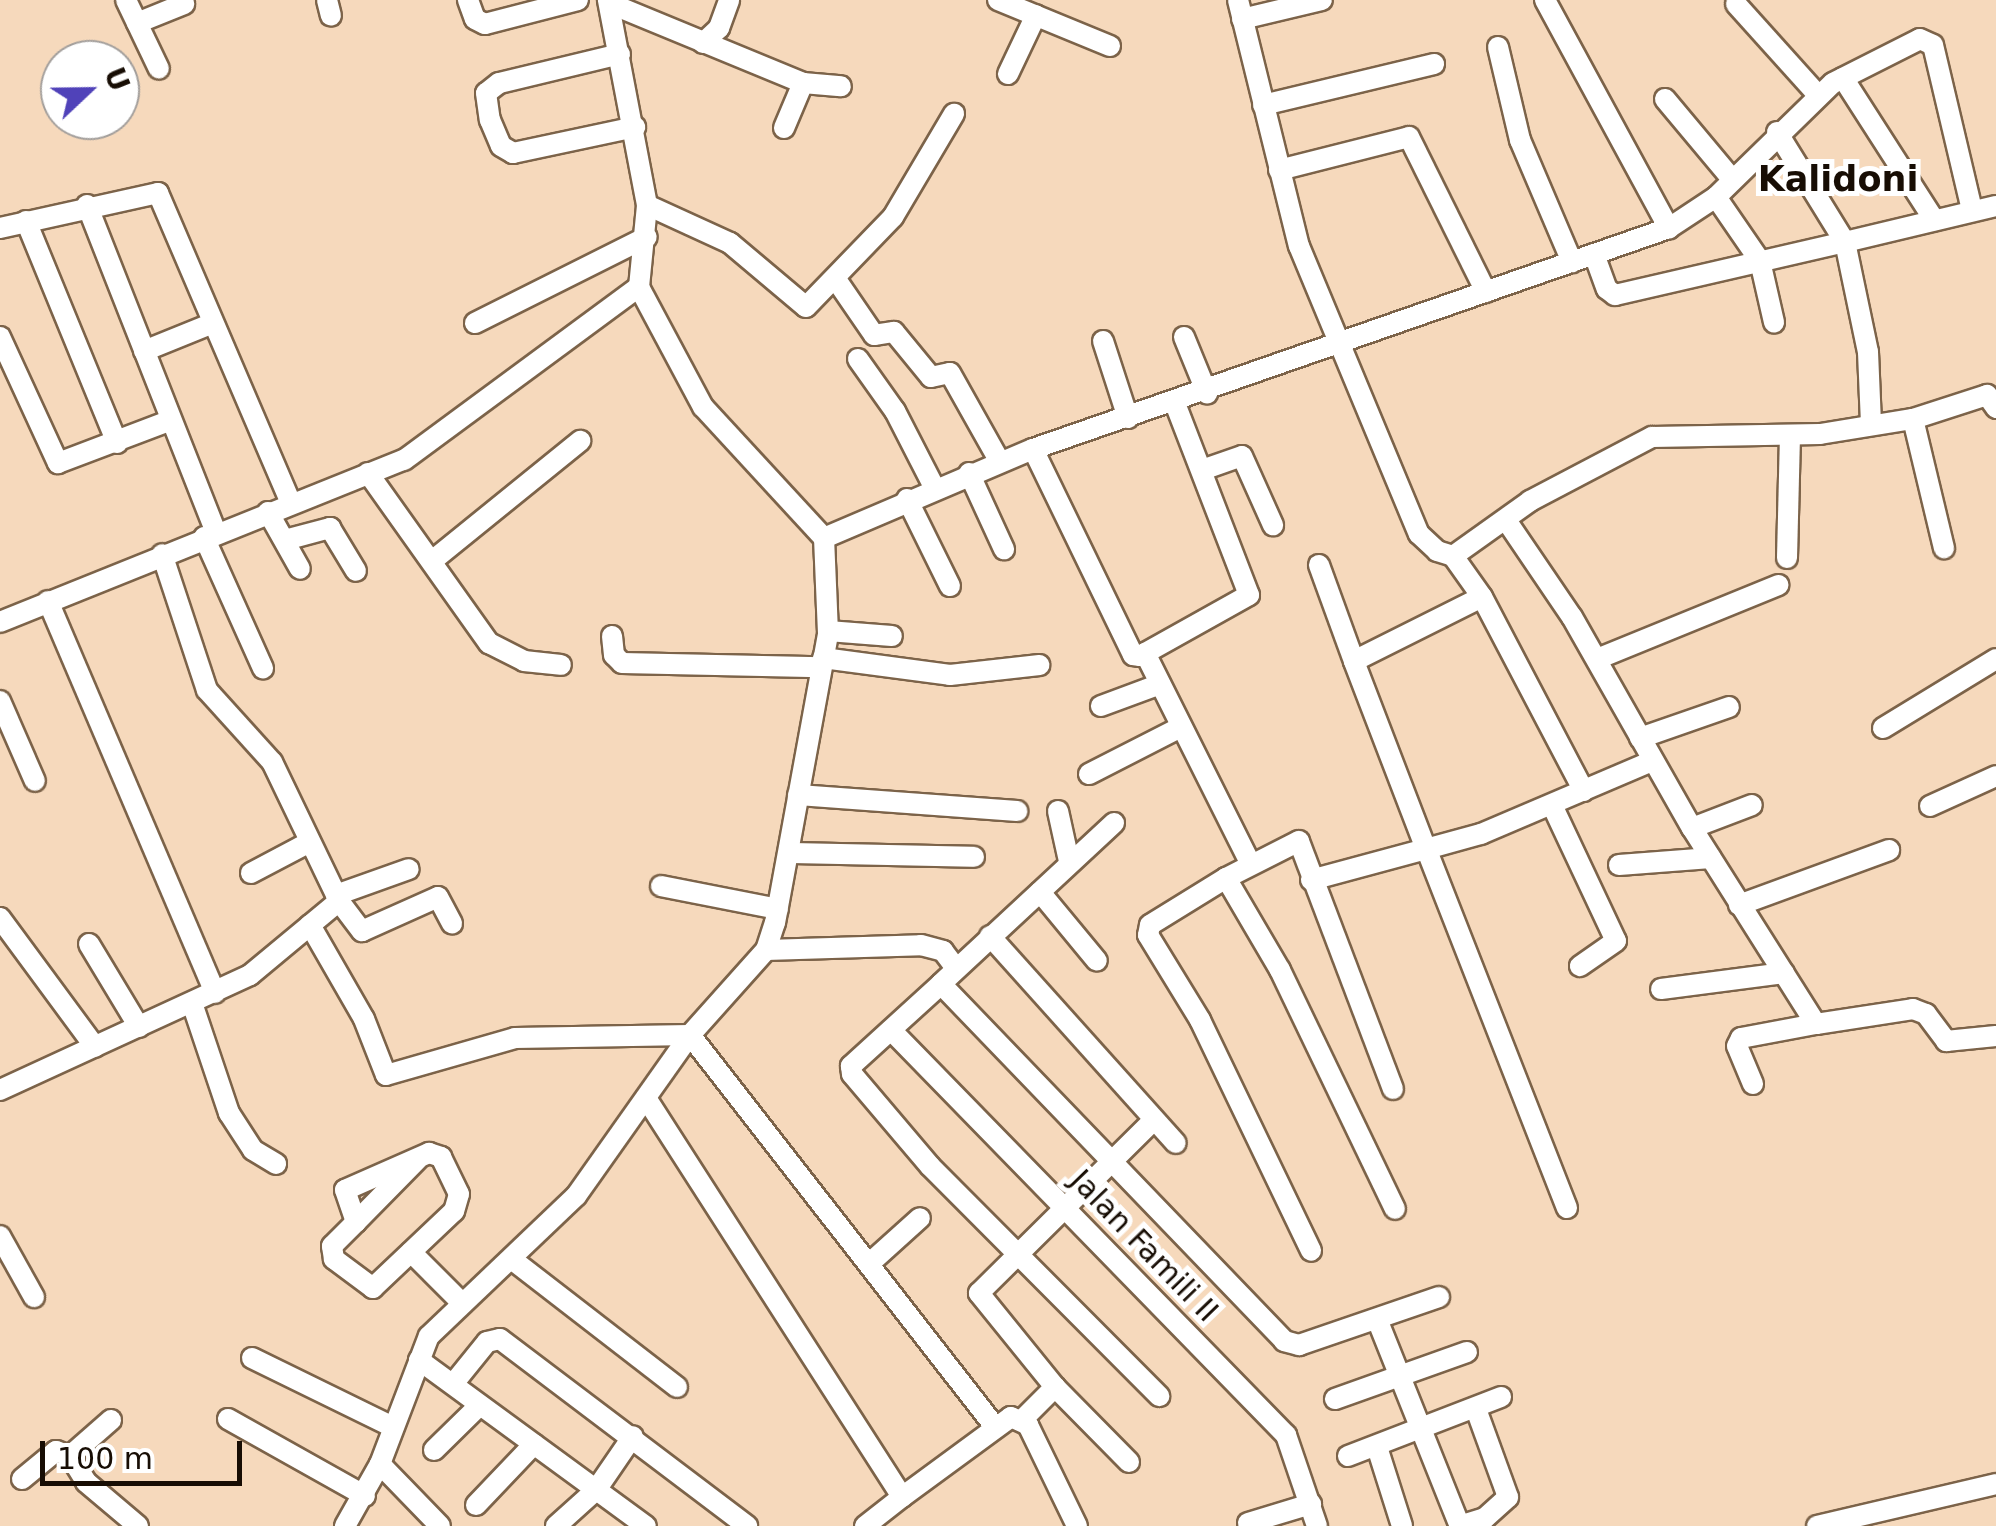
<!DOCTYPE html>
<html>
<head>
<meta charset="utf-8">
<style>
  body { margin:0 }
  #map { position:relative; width:1996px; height:1526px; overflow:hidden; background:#f6d9bc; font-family:"DejaVu Sans",sans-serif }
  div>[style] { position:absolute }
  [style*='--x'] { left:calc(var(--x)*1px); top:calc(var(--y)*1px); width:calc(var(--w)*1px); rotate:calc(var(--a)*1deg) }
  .roads { filter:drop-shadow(2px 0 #7c6349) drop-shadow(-2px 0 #7c6349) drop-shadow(0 2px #7c6349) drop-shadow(0 -2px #7c6349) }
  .minor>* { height:20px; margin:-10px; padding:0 10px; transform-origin:10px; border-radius:10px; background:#fff }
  span { translate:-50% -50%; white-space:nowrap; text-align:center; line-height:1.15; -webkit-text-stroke:10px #fff; paint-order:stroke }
  .street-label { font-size:30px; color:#170d04 }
  .quarter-label { font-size:35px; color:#170d04; font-weight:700 }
  .north { position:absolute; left:40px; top:40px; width:100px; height:100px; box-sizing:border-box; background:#fff; border:2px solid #a29e9b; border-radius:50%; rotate:68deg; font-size:28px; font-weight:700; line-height:40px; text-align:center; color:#170d04 }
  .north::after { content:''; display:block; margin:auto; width:35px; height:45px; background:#5042b9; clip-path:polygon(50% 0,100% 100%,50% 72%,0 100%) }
  .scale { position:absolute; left:40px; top:1441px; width:202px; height:45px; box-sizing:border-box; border:5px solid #170d04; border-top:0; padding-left:12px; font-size:30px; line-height:35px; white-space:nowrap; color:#170d04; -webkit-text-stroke:8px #fff; paint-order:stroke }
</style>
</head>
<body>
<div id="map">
  <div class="roads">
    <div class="minor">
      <i style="--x:126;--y:0;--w:76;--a:64.4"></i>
      <i style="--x:327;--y:0;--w:16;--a:76"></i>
      <i style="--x:468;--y:0;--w:20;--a:70"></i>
      <i style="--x:475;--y:19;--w:11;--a:27"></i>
      <i style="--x:485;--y:24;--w:96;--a:-14.5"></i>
      <i style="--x:998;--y:0;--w:121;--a:22.3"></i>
      <i style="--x:1238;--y:0;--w:253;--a:76.1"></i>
      <i style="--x:1299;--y:246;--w:312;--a:67.4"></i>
      <i style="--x:1419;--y:534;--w:25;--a:43"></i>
      <i style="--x:1437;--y:551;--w:17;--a:17"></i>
      <i style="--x:1453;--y:556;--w:95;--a:-35.5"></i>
      <i style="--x:1530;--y:501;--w:138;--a:-27.7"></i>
      <i style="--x:1652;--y:437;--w:168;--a:-1"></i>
      <i style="--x:1820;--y:434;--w:94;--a:-9.2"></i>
      <i style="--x:1913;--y:419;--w:78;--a:-18"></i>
      <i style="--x:1987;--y:395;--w:16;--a:55"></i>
      <i style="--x:1545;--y:0;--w:260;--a:61.5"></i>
      <i style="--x:609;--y:3;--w:210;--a:22.4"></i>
      <i style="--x:803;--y:83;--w:38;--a:5"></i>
      <i style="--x:1736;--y:4;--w:122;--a:48"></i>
      <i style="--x:1242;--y:19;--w:82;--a:-13.4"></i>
      <i style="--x:137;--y:23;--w:51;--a:-22"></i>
      <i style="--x:703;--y:43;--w:22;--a:-43"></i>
      <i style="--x:719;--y:28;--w:30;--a:-70"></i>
      <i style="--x:1498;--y:47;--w:96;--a:76.7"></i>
      <i style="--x:1520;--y:140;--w:133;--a:66.9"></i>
      <i style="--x:620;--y:54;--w:124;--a:166.5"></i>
      <i style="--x:499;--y:83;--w:16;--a:142"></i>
      <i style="--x:486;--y:93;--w:27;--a:82"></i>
      <i style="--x:490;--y:120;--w:28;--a:67"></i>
      <i style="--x:501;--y:146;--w:14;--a:30"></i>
      <i style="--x:513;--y:153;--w:125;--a:-12"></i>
      <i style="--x:1008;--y:74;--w:65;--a:-64.6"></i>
      <i style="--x:1843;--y:78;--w:169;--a:57.3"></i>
      <i style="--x:1665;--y:99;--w:103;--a:50.1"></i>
      <i style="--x:1263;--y:105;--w:176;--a:-13.5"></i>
      <i style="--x:784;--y:128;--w:49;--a:-67.1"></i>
      <i style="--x:1777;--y:132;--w:129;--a:58.3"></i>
      <i style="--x:1845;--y:242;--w:155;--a:-13.4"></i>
      <i style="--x:1279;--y:170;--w:134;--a:-14.2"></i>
      <i style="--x:1409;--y:137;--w:173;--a:63.6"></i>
      <i style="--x:1716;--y:197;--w:78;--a:55.5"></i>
      <i style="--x:1760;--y:261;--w:63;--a:77.1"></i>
      <i style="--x:87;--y:205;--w:352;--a:68.5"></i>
      <i style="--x:647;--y:205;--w:91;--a:24.6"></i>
      <i style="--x:730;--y:243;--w:99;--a:40.1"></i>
      <i style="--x:806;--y:307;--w:125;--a:-46"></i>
      <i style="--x:893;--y:217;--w:120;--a:-59.4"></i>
      <i style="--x:26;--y:221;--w:240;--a:67.7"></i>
      <i style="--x:0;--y:228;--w:162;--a:-12.5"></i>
      <i style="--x:158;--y:193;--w:338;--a:66.8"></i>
      <i style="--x:1594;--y:254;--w:37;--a:70"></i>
      <i style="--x:1607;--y:289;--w:10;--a:37"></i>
      <i style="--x:1615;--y:295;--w:236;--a:-13"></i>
      <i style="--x:1845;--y:242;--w:112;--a:78.2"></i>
      <i style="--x:1868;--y:352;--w:73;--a:87.6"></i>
      <i style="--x:835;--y:278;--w:69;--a:55.6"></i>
      <i style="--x:874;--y:335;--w:20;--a:-9"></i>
      <i style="--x:894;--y:332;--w:58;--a:50.6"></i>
      <i style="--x:931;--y:377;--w:19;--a:-12"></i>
      <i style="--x:950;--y:373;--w:102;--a:60.7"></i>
      <i style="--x:475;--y:323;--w:192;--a:-26.6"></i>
      <i style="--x:0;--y:337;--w:139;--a:65.3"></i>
      <i style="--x:58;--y:463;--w:121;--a:-20.8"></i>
      <i style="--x:1184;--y:337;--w:61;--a:67.7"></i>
      <i style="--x:1103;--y:341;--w:81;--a:72"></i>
      <i style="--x:144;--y:351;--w:74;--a:-22.1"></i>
      <i style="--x:858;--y:359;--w:64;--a:54.6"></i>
      <i style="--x:895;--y:411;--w:85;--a:62.8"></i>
      <i style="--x:1913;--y:419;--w:133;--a:76.5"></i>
      <i style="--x:1033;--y:449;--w:229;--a:64.1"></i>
      <i style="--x:1133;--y:655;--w:7;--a:8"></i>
      <i style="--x:1140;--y:656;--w:125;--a:-29.2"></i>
      <i style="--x:1249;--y:595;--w:206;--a:-111.1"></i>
      <i style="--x:1202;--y:470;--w:42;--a:-19.3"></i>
      <i style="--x:1242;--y:456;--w:76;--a:65.8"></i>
      <i style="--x:368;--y:473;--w:209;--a:54.6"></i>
      <i style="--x:489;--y:643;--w:39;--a:27"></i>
      <i style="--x:524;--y:661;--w:37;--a:6"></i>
      <i style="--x:969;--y:473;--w:84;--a:65.3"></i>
      <i style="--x:907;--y:499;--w:97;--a:63.7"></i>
      <i style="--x:268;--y:512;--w:65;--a:60.7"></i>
      <i style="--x:1506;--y:520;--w:117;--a:55.8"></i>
      <i style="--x:1572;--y:617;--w:243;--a:60.4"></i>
      <i style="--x:1692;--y:828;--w:232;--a:57.7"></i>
      <i style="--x:1816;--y:1024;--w:98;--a:-8.8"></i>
      <i style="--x:1913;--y:1009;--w:14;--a:21"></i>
      <i style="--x:1926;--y:1014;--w:34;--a:53"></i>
      <i style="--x:1946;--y:1041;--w:50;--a:-5.7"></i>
      <i style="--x:204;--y:537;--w:144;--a:65.8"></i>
      <i style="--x:824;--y:538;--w:227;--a:-23.1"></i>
      <i style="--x:1033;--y:449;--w:673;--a:-19.16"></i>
      <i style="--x:1669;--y:228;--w:56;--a:-33.4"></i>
      <i style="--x:1716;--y:197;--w:163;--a:-44.3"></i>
      <i style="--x:1833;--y:83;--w:97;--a:-26.8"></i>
      <i style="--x:1920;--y:39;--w:14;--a:25"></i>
      <i style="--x:1933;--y:45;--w:170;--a:76.7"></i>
      <i style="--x:285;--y:540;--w:47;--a:-14.9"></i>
      <i style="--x:330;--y:528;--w:50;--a:58.8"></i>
      <i style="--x:1453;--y:556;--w:50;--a:54.7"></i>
      <i style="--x:1482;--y:597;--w:219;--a:62.3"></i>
      <i style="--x:1787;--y:558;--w:121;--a:-88.6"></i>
      <i style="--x:432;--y:561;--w:191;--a:-39"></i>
      <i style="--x:1319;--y:565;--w:102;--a:70"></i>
      <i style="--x:1354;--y:661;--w:143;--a:-26.6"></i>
      <i style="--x:48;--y:601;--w:426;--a:66.9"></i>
      <i style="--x:0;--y:622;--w:435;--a:-21.9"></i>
      <i style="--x:404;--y:460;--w:292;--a:-36.4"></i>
      <i style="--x:639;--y:287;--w:82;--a:-84.4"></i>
      <i style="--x:647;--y:205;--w:209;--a:-100.8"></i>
      <i style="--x:828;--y:631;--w:64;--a:4.5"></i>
      <i style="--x:612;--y:636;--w:19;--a:84"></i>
      <i style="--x:614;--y:655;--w:11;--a:45"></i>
      <i style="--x:622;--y:663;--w:199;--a:1.2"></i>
      <i style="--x:1145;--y:653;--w:235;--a:63.4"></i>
      <i style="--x:823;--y:658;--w:128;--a:7.6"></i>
      <i style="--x:950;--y:675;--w:90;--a:-6.4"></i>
      <i style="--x:1597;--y:659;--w:196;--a:-22.2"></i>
      <i style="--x:0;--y:701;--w:87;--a:66.4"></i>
      <i style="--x:1101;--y:706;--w:63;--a:-20.4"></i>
      <i style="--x:1883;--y:728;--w:132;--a:-31.4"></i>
      <i style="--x:1640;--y:738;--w:94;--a:-19.2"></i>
      <i style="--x:1089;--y:774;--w:103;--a:-27.1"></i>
      <i style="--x:798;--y:795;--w:220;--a:4.2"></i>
      <i style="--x:1552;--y:805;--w:150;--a:64.8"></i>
      <i style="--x:1616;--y:941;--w:44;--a:145.2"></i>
      <i style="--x:1930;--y:806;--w:72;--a:-24.4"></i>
      <i style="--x:1058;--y:811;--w:51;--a:77.6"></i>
      <i style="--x:1114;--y:823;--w:236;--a:137.1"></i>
      <i style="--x:941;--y:984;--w:495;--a:46.1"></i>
      <i style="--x:1284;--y:1341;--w:16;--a:15"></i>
      <i style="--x:1299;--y:1345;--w:148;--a:-18.9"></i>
      <i style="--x:1692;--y:828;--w:64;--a:-21"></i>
      <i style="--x:790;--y:853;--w:184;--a:1.2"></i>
      <i style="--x:1619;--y:865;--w:92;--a:-4.4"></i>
      <i style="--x:251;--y:873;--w:64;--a:-27.8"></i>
      <i style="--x:1226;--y:878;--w:89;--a:148.3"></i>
      <i style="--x:1150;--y:925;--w:10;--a:101"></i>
      <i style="--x:1148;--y:935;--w:100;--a:58.5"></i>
      <i style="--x:1200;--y:1020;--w:256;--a:64.3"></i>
      <i style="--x:1311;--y:880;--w:119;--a:-15.1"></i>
      <i style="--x:1426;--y:849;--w:201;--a:-111"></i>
      <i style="--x:661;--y:886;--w:119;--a:11.1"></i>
      <i style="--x:1040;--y:892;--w:89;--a:50.4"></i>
      <i style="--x:336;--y:895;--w:77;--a:-19.6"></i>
      <i style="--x:339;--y:901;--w:38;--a:53"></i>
      <i style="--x:362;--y:931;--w:83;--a:-24.1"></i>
      <i style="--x:438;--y:897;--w:30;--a:62"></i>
      <i style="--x:1739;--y:905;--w:160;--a:-20.1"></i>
      <i style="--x:0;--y:918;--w:160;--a:53.6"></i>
      <i style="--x:310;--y:925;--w:108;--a:60.1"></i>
      <i style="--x:364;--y:1019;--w:60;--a:68.6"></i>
      <i style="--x:386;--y:1075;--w:134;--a:-16"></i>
      <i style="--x:515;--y:1038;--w:175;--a:-1"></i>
      <i style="--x:690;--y:1035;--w:497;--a:52.1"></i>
      <i style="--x:990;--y:936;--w:278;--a:48.1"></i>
      <i style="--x:89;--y:944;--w:97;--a:58.9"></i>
      <i style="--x:766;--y:950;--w:155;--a:-1.8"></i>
      <i style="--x:921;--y:945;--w:23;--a:15"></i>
      <i style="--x:943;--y:951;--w:21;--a:53"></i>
      <i style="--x:941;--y:984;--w:122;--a:137.7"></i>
      <i style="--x:851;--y:1066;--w:8;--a:83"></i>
      <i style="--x:852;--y:1074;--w:121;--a:49.7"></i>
      <i style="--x:930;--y:1166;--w:325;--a:45.1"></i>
      <i style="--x:1661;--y:989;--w:124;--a:-7.4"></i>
      <i style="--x:192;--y:1003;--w:116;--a:71.4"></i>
      <i style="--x:229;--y:1113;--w:44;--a:57"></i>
      <i style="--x:253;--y:1150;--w:27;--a:31"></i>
      <i style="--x:891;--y:1030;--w:566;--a:45.72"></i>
      <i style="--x:1286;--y:1435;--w:96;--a:71.2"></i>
      <i style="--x:1753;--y:1084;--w:41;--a:-112.8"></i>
      <i style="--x:1737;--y:1046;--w:9;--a:-63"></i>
      <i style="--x:1741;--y:1038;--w:76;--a:-10.6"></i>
      <i style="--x:1393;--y:1089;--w:265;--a:-110.8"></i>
      <i style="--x:1299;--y:841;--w:82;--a:153.1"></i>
      <i style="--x:1226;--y:878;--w:107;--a:59.6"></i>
      <i style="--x:1280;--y:970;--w:265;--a:64.3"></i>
      <i style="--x:0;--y:1090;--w:275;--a:-24.7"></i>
      <i style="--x:250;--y:975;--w:116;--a:-39.7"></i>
      <i style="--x:339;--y:901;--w:154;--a:-115.7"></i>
      <i style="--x:272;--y:762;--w:97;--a:-132.1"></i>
      <i style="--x:207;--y:690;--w:143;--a:-108.3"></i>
      <i style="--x:646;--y:1098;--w:474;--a:57.3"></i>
      <i style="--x:902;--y:1497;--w:135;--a:-36.3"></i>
      <i style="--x:1011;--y:1417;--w:19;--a:25"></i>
      <i style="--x:1028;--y:1425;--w:112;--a:64.1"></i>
      <i style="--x:1567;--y:1208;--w:386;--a:-111.4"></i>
      <i style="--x:1426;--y:849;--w:57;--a:-15.3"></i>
      <i style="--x:1481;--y:834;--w:186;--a:-23.1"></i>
      <i style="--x:356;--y:1222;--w:34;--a:-109"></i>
      <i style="--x:345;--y:1190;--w:92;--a:-23.8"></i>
      <i style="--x:429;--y:1153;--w:13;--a:18"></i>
      <i style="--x:441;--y:1157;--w:41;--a:64.1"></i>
      <i style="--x:459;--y:1194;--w:18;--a:106"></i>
      <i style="--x:454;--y:1211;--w:112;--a:136.5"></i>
      <i style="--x:373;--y:1288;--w:49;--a:-143.4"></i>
      <i style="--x:334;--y:1259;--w:13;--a:-99"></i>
      <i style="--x:332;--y:1246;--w:34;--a:-45"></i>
      <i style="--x:356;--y:1222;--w:88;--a:-45.5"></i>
      <i style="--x:0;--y:1236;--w:70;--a:60.9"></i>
      <i style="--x:411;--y:1252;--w:71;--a:45"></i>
      <i style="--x:514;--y:1261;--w:206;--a:37.7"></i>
      <i style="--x:870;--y:1263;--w:67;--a:-42"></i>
      <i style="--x:1377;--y:1319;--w:223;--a:68.2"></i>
      <i style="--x:252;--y:1358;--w:157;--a:26.1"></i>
      <i style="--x:419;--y:1360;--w:281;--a:36.2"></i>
      <i style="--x:453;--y:1384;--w:54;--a:-51"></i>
      <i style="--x:487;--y:1342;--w:13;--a:-13"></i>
      <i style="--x:500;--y:1339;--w:310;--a:37.1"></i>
      <i style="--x:1335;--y:1399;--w:140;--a:-19.6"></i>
      <i style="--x:228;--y:1419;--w:157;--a:29.3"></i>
      <i style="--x:111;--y:1420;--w:55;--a:138.7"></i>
      <i style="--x:70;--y:1456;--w:31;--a:58"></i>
      <i style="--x:86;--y:1482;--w:68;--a:40.2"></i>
      <i style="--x:1022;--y:1420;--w:47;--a:-45"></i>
      <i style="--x:1377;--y:1447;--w:83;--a:72.4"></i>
      <i style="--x:434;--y:1450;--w:64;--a:-44.4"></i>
      <i style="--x:1348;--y:1456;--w:164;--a:-21.1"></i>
      <i style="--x:1129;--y:1462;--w:105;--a:-134.6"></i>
      <i style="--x:1055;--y:1387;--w:121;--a:-129"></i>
      <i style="--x:979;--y:1293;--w:246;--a:-44.7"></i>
      <i style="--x:380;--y:1464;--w:86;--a:45.9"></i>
      <i style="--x:22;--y:1479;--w:44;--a:-39.5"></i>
      <i style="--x:56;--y:1451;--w:15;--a:20"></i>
      <i style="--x:476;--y:1505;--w:84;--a:-46.4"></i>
      <i style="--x:1248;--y:1523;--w:66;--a:-16.8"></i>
      <i style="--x:345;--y:1526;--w:71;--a:-60.6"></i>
      <i style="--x:380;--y:1464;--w:137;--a:-69.1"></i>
      <i style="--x:429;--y:1336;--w:203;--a:-43.6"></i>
      <i style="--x:576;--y:1196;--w:197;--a:-54.7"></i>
      <i style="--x:690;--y:1035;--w:114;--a:-48.2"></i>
      <i style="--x:766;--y:950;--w:28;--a:-72"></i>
      <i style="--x:775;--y:923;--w:295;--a:-79.6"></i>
      <i style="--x:828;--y:633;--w:95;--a:-92.4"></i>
      <i style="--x:824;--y:538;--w:178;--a:-132.7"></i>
      <i style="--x:703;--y:407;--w:136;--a:-118.1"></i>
      <i style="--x:556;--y:1526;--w:54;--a:-42"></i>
      <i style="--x:596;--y:1490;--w:65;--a:-55.6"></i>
      <i style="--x:865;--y:1526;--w:47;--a:-38.1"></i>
      <i style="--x:1459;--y:1526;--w:27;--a:-17"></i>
      <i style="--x:1485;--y:1518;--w:31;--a:-42"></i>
      <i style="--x:1508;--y:1497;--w:94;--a:-110"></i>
      <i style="--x:1817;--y:1526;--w:184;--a:-13.2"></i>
    </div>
  </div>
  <div class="street-label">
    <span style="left:1144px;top:1246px;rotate:46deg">Jalan Famili II</span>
  </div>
  <div class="quarter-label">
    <span style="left:1838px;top:179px">Kalidoni</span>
  </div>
  <div class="north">U</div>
  <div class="scale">100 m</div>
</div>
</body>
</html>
